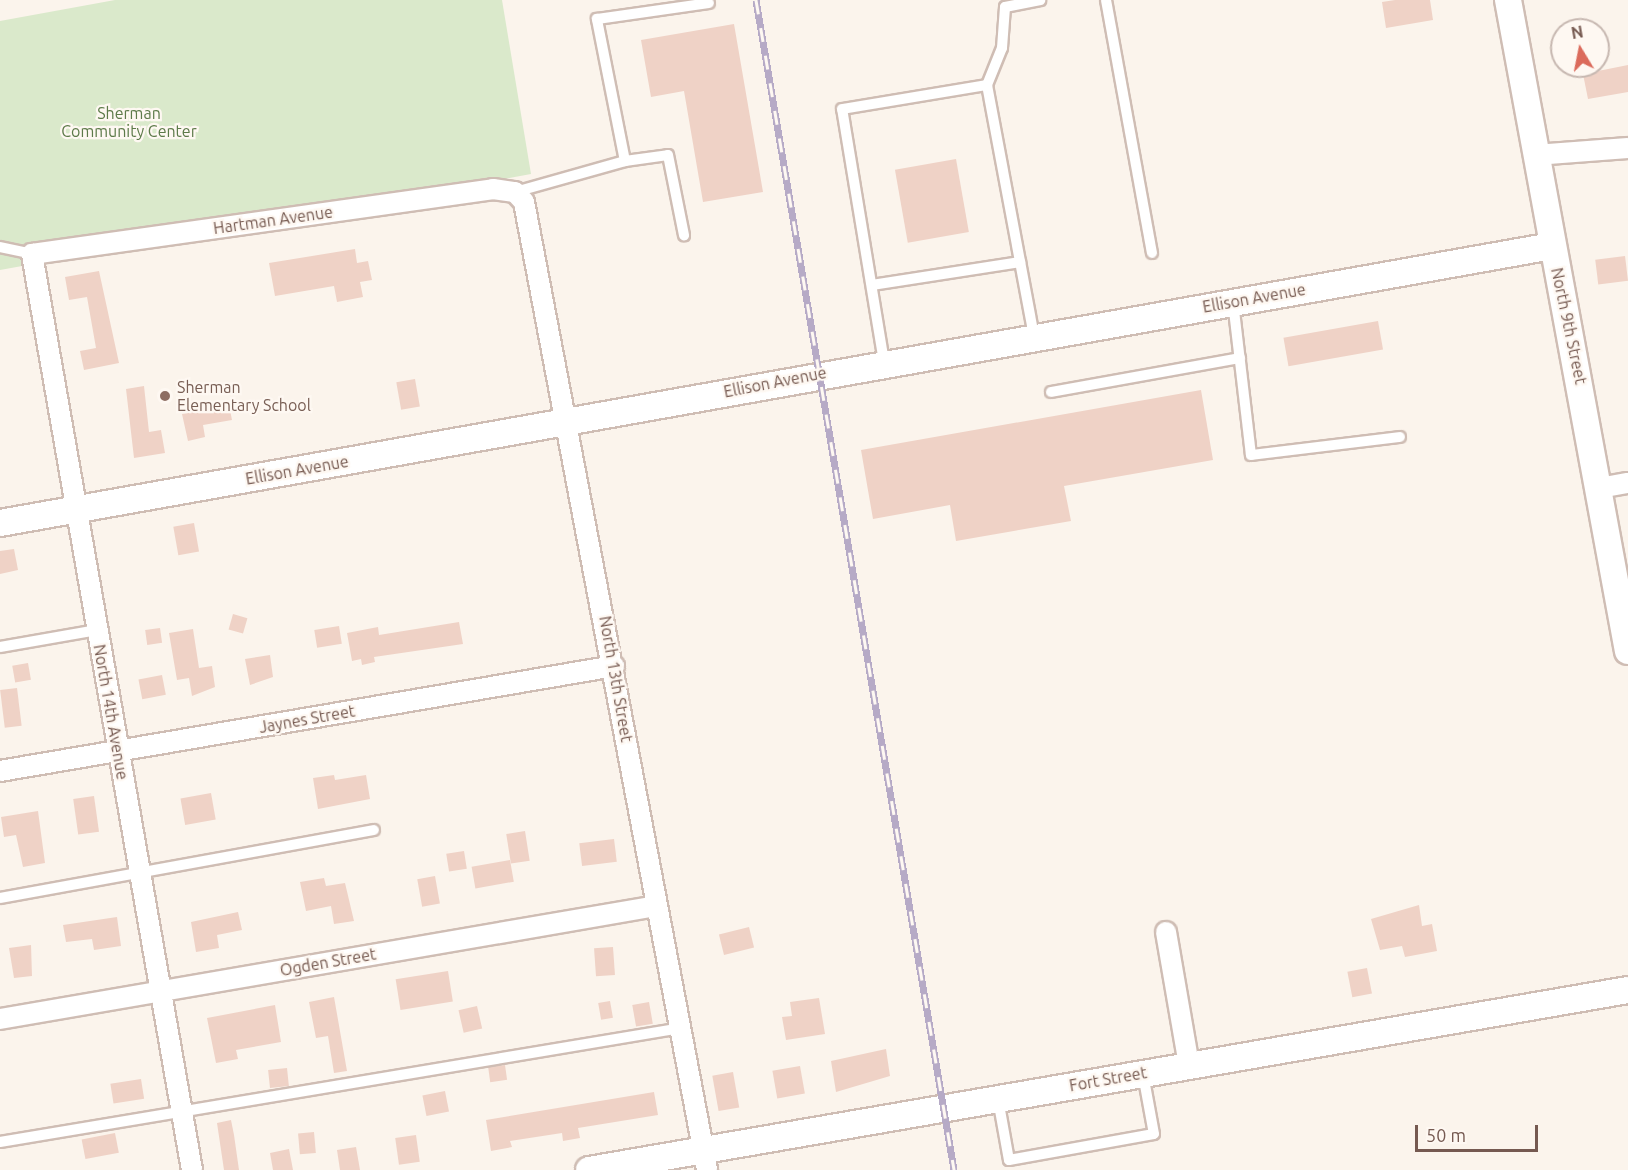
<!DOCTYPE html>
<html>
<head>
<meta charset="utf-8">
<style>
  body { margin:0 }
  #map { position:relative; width:1628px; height:1170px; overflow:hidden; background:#fbf4ec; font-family:Ubuntu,sans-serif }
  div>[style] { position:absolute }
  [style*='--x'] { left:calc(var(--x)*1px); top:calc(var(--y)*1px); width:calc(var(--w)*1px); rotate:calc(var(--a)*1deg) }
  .green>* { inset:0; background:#dae9cb }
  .building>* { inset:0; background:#efd2c6; transform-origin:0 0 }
  .roads { filter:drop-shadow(2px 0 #cfbdb4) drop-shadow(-2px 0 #cfbdb4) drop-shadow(0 2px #cfbdb4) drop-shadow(0 -2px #cfbdb4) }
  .service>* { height:10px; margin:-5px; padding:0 5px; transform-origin:5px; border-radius:5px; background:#fff }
  .minor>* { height:20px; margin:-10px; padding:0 10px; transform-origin:10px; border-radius:10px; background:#fff }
  .tertiary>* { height:26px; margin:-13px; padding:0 13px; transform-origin:13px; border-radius:13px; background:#fff }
  .rail>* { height:7px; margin-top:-3.5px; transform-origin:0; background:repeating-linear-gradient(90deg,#fef8f2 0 14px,#b6aac6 0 28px); box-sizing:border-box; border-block:2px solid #b6aac6 }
  .dots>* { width:16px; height:16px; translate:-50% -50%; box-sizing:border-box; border:3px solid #fef8f2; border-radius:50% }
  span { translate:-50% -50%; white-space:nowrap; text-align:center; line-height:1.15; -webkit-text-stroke:4.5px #fef8f2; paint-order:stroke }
  .park-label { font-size:16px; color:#5d7a49 }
  .street-label { font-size:16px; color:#755950 }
  .education-label { font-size:16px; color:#785e54 }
  .left { translate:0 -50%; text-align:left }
  .north { position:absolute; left:1550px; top:18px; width:60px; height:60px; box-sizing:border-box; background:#fef8f2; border:2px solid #c7b8b1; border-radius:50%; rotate:350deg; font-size:16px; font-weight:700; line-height:24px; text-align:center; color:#755950 }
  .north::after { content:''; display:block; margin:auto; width:21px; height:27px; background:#db6b5c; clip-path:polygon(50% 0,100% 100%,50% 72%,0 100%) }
  .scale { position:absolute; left:1415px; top:1125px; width:123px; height:27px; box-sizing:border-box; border:3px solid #755950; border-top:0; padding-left:8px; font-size:18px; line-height:21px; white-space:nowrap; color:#755950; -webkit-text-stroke:4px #fef8f2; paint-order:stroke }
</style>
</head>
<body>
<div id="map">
  <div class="green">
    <i style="clip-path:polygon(115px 0,502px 0,531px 174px,0 270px,0 21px)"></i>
  </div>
  <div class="building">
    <i style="clip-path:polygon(1395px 0,1430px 0,1433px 20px,1386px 28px,1382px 2px)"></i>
    <i style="clip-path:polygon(734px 24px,763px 192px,703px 202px,684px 91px,651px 97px,641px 40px)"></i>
    <i style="clip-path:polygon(1628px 65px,1628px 92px,1588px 99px,1583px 74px)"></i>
    <i style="left:956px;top:159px;width:74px;height:62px;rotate:80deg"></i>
    <i style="clip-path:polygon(355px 249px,357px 263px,368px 261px,372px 280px,360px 282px,363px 297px,337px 302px,334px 286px,275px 296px,269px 263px)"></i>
    <i style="left:1625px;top:256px;width:25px;height:30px;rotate:83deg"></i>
    <i style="clip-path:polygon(99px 271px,119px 363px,84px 370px,80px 351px,96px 348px,87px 297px,69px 300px,65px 277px)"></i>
    <i style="left:1378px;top:321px;width:29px;height:96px;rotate:80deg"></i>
    <i style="left:415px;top:379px;width:28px;height:19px;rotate:80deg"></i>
    <i style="clip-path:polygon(144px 386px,149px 432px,161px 430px,165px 453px,134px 458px,126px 389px)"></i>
    <i style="clip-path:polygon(1201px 390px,1213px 460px,1064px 486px,1071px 521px,956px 541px,950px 505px,873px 519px,861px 450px)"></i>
    <i style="clip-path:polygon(229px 405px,232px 420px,203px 425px,205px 437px,188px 441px,182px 414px)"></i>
    <i style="left:194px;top:523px;width:29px;height:21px;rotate:80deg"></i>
    <i style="clip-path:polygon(14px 549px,18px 570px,0 574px,0 551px)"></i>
    <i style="left:233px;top:614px;width:15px;height:16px;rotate:16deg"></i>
    <i style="clip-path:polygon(459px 622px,463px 644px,374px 657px,375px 662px,362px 665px,361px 659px,352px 661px,347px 633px,378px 627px,379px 635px)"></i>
    <i style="left:339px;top:626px;width:18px;height:25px;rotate:81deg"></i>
    <i style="left:160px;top:628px;width:15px;height:15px;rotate:82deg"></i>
    <i style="clip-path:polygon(193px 629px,199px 668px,212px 666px,215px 687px,192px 696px,189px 678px,177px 680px,169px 633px)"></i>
    <i style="clip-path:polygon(270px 655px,273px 677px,250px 685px,245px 659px)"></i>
    <i style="left:28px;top:663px;width:17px;height:16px;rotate:80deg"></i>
    <i style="left:162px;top:675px;width:20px;height:24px;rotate:79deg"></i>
    <i style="left:17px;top:688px;width:38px;height:17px;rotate:83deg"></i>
    <i style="clip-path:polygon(334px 775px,335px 780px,366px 775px,370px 799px,318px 809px,313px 778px)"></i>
    <i style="left:211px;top:793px;width:27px;height:31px;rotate:80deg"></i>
    <i style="left:94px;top:796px;width:36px;height:21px;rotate:82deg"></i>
    <i style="clip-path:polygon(38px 811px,45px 863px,23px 867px,16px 835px,4px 837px,1px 817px)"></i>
    <i style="left:525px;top:831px;width:30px;height:19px;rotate:81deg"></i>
    <i style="left:614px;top:839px;width:23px;height:35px;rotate:83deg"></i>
    <i style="left:464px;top:851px;width:18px;height:18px;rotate:81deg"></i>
    <i style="left:510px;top:860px;width:22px;height:39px;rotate:80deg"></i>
    <i style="left:435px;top:876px;width:28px;height:18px;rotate:80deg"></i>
    <i style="clip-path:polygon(324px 878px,326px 886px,345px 883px,354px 921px,334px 924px,331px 906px,306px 911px,300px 882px)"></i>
    <i style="clip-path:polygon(1419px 905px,1422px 926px,1432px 924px,1437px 951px,1405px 957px,1402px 946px,1380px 950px,1371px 919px)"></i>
    <i style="clip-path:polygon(238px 912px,242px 930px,217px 935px,219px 948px,196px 952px,191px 922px)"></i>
    <i style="clip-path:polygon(117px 917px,121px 946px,94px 950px,92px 939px,66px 942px,63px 925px)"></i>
    <i style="left:749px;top:927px;width:21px;height:31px;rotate:76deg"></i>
    <i style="clip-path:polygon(31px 945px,32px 976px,14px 978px,9px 948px)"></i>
    <i style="left:613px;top:947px;width:28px;height:19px;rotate:86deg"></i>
    <i style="left:1367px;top:968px;width:26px;height:20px;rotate:79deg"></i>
    <i style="left:448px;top:971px;width:31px;height:53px;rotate:81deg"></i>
    <i style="clip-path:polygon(334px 997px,347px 1071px,334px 1073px,328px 1036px,316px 1038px,309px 1002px)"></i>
    <i style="clip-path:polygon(819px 998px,825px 1034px,786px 1040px,782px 1017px,792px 1016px,790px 1002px)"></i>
    <i style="left:610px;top:1001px;width:17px;height:12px;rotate:80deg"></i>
    <i style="left:649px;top:1002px;width:22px;height:17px;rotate:80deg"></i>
    <i style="clip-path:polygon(275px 1005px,281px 1042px,236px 1050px,238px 1059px,216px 1063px,207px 1018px)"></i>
    <i style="left:477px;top:1006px;width:23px;height:19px;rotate:77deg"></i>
    <i style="clip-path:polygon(886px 1049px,890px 1076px,836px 1092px,831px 1061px)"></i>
    <i style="left:505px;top:1065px;width:15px;height:17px;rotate:82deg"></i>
    <i style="left:800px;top:1066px;width:28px;height:28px;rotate:80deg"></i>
    <i style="left:287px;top:1068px;width:18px;height:19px;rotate:84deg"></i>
    <i style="left:733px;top:1072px;width:36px;height:21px;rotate:80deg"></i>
    <i style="left:141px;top:1079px;width:20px;height:31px;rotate:81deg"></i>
    <i style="left:445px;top:1091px;width:21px;height:23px;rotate:79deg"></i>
    <i style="clip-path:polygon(654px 1092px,658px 1115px,578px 1128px,580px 1138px,563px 1141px,562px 1133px,510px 1141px,512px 1147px,491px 1151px,486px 1120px)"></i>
    <i style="clip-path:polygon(231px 1120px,234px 1135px,239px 1170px,224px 1170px,217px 1123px)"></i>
    <i style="left:314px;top:1132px;width:21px;height:16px;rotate:85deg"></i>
    <i style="left:115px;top:1133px;width:20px;height:34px;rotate:79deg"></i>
    <i style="left:416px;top:1135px;width:27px;height:21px;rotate:82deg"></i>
    <i style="clip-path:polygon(356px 1147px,360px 1170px,340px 1170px,337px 1150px)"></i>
    <i style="clip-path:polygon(289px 1149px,293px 1170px,273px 1170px,270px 1153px)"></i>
  </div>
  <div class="roads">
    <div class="service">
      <i style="--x:1106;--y:0;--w:257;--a:79.7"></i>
      <i style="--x:987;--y:85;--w:40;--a:-68"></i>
      <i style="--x:1002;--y:48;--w:41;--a:-85.8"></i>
      <i style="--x:1005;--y:7;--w:36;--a:-11"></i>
      <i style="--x:625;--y:161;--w:43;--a:-7.9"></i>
      <i style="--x:668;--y:155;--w:82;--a:78.7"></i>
      <i style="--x:515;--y:192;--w:114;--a:-15.7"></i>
      <i style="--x:625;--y:161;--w:145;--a:-101.2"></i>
      <i style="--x:597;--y:19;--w:113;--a:-8.1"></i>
      <i style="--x:0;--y:247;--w:33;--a:12"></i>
      <i style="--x:872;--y:285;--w:150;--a:-8.8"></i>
      <i style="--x:1233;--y:302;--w:154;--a:83.3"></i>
      <i style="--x:1251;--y:455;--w:150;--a:-6.9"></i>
      <i style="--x:884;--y:362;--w:256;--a:-99.4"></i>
      <i style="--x:842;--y:109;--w:147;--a:-9.4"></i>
      <i style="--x:987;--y:85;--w:255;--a:79.4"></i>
      <i style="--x:1051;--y:392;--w:192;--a:-10.2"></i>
      <i style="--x:0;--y:647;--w:98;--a:-9.9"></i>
      <i style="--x:0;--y:898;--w:380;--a:-10.3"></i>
      <i style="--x:998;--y:1099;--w:62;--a:79.8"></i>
      <i style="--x:1009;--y:1160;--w:147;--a:-10.2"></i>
      <i style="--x:1154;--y:1134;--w:61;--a:-100.4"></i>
      <i style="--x:0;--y:1142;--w:690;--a:-9.5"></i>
    </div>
    <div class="minor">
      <i style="--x:1535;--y:155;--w:93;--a:-4.3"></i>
      <i style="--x:1599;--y:488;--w:29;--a:-10"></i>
      <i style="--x:0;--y:771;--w:623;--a:-9.7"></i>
      <i style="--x:1166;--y:932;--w:135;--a:80.2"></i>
      <i style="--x:0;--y:1019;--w:666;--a:-9.77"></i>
      <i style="--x:192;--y:1170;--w:930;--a:-99.91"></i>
      <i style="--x:32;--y:254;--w:466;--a:-8"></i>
      <i style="--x:493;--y:189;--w:22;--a:8"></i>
      <i style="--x:515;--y:192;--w:13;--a:48"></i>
      <i style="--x:524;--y:202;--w:985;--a:79.29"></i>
    </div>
    <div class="tertiary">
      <i style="--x:1508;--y:0;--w:662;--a:79.56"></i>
      <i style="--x:0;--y:523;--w:1577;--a:-10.12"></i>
      <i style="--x:589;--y:1170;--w:1054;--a:-9.83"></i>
    </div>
  </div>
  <div class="rail">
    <i style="--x:756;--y:0;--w:1187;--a:80.39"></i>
  </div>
  <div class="dots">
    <i style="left:165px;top:396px;background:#8d6e63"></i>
  </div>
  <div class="park-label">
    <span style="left:129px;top:122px">Sherman<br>Community Center</span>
  </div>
  <div class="street-label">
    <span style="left:273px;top:220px;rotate:-8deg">Hartman Avenue</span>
    <span style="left:1254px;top:298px;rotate:-10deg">Ellison Avenue</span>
    <span style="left:1569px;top:326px;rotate:78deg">North 9th Street</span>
    <span style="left:775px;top:382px;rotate:-11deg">Ellison Avenue</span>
    <span style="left:297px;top:470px;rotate:-10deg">Ellison Avenue</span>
    <span style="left:616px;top:679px;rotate:80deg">North 13th Street</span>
    <span style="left:111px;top:712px;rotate:80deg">North 14th Avenue</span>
    <span style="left:307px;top:719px;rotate:-10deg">Jaynes Street</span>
    <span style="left:328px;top:962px;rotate:-10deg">Ogden Street</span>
    <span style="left:1108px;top:1079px;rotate:-10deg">Fort Street</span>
  </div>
  <div class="education-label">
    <span class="left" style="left:177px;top:396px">Sherman<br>Elementary School</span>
  </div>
  <div class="north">N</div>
  <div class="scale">50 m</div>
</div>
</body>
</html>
